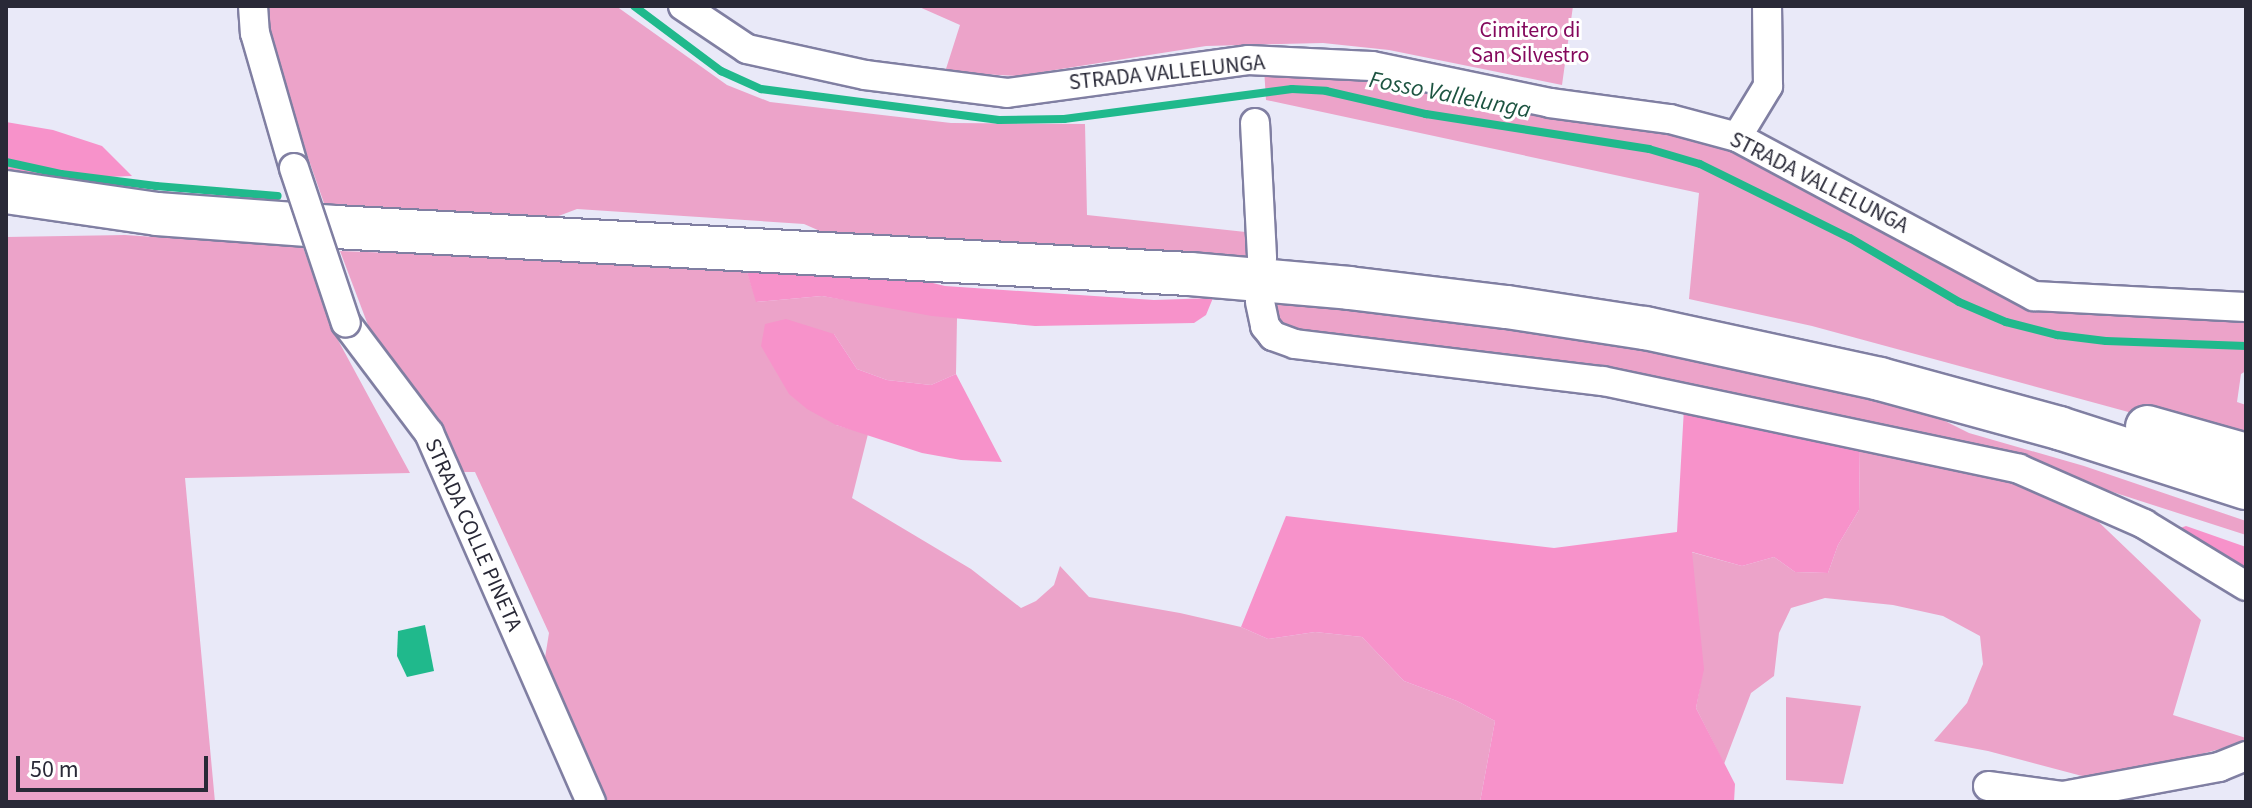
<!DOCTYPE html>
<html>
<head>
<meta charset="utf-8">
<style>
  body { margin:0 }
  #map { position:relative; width:2252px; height:808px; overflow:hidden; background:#e9e9f8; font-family:"Source Sans 3",sans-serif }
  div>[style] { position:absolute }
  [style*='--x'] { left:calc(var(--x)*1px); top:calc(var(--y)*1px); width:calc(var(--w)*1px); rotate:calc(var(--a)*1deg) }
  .green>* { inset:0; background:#eca3c9 }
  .forest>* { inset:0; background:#f792ca }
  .water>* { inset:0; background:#20b98c }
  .stream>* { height:8px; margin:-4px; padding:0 4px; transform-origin:4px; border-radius:4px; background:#20b98c }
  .roads { filter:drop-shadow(2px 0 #807fa2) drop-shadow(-2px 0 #807fa2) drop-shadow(0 2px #807fa2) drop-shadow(0 -2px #807fa2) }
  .minor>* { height:28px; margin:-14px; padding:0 14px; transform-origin:14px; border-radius:14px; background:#fff }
  .highway>* { height:42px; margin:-21px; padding:0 21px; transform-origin:21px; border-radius:21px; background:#fff }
  .bridges { filter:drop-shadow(2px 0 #807fa2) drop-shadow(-2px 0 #807fa2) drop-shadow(0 2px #807fa2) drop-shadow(0 -2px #807fa2) }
  .minor-bridge>* { height:28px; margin:-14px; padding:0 14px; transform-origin:14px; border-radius:14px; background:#fff }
  span { translate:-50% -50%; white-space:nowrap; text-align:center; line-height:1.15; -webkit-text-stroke:6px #fff; paint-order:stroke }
  .park-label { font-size:22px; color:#84085c }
  .street-label { font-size:22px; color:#292937 }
  .water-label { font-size:24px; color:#1d5441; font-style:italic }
  .frame { position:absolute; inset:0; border:8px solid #292937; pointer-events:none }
  .scale { position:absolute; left:16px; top:756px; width:192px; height:36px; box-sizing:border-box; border:4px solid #292937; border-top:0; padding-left:10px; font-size:24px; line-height:28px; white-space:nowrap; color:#292937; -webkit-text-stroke:6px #fff; paint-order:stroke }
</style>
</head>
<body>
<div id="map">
  <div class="green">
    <i style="clip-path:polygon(268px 6px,616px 6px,727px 85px,770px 102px,951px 123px,1085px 124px,1087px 215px,1255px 233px,1257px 265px,836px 238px,804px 224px,577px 209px,548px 220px,325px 206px,270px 49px)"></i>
    <i style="clip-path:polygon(917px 6px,1573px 6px,1562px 85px,1389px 50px,1323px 43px,1206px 46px,1017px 76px,945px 72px,960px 25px)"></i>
    <i style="clip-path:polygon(1264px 68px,1366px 76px,1725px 142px,2033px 303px,2246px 315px,2246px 371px,2241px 374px,2237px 402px,2246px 405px,2246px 444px,1812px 326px,1689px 299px,1699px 193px,1266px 100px)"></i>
    <i style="clip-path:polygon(125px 235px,303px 247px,332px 329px,410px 473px,185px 478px,215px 802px,6px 802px,6px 237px)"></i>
    <i style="clip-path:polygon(340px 251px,745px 266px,757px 302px,822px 296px,957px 318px,956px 374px,931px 385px,887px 380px,857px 369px,834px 334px,836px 425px,868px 434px,852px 498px,971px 569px,1021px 608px,1036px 601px,1054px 585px,1060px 566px,1089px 597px,1180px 613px,1241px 627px,1268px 639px,1315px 632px,1362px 637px,1404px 681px,1457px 701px,1495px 721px,1480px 802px,605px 802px,544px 664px,549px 633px,475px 472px,454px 472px,374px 341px)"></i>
    <i style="clip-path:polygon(1268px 299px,1659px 346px,1907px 402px,1969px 433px,2084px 466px,2246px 521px,2246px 535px,1973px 447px,1295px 331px,1279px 322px)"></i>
    <i style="clip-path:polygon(1860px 442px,2024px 481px,2084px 508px,2201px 620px,2173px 715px,2246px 738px,2246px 742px,2101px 781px,1988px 751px,1934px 741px,1967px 703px,1983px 664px,1980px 636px,1943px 616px,1893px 605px,1825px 598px,1791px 608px,1779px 633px,1774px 676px,1751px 693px,1724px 764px,1696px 708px,1703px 669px,1691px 552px,1742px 566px,1774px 557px,1795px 572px,1828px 573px,1838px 545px,1859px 510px)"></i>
    <i style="clip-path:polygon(1786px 697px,1861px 706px,1843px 784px,1786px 780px)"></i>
  </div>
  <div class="forest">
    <i style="clip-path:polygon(6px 122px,53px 130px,102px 146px,132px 176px,55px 179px,6px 170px)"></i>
    <i style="clip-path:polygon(745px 266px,892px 273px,945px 286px,1154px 300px,1213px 298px,1206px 315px,1194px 323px,1035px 326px,932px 316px,822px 296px,756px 302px)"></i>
    <i style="clip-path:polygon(786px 319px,834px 334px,857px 369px,887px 380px,931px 385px,956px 374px,1002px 462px,961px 460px,922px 453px,836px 425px,807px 409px,789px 394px,761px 346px,765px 324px)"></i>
    <i style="clip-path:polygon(1684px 408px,1860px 442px,1859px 510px,1838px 545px,1828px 573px,1795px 572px,1774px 557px,1742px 566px,1692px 552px,1704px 669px,1696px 708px,1735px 784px,1734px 802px,1480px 802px,1495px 721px,1457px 701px,1404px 681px,1362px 637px,1315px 632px,1268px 639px,1241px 627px,1286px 516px,1554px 548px,1677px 532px)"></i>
    <i style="clip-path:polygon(2186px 526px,2246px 547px,2246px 580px,2166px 533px)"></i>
  </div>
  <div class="water">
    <i style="clip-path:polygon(425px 625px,434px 671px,407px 677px,397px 656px,398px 631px)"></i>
  </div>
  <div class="stream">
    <i style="--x:634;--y:6;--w:109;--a:36.8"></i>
    <i style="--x:721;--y:71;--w:44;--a:24.2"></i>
    <i style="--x:761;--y:89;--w:240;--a:7.4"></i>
    <i style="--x:999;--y:120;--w:65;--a:-0.9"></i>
    <i style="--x:1064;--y:119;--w:230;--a:-7.5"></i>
    <i style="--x:1292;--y:89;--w:34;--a:3"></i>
    <i style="--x:1326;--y:91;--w:103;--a:13"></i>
    <i style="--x:1426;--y:114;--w:226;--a:8.9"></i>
    <i style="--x:1649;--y:149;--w:53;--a:16.4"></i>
    <i style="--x:1700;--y:164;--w:167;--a:26.3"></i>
    <i style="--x:1850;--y:238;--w:126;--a:30.4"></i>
    <i style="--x:1959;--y:302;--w:51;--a:23.1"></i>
    <i style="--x:2006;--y:322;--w:53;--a:14.3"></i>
    <i style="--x:2057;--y:335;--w:49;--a:7"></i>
    <i style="--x:2106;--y:341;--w:140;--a:2"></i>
    <i style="--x:6;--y:162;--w:56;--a:12.3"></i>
    <i style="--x:61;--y:174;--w:96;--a:7.2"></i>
    <i style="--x:156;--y:186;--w:122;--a:4.7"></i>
  </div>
  <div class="roads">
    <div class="minor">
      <i style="--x:253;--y:6;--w:27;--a:86"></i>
      <i style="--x:255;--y:33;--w:141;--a:73.9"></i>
      <i style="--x:683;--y:6;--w:77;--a:33.9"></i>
      <i style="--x:747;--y:49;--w:121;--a:12.4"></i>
      <i style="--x:865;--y:75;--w:143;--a:7.2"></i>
      <i style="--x:1007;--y:93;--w:243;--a:-7.8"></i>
      <i style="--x:1248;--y:60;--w:124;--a:2.8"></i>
      <i style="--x:1372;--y:66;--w:182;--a:11.7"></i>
      <i style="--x:1550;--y:103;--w:121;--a:7.6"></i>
      <i style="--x:1670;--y:119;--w:69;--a:15"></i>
      <i style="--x:1737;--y:137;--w:337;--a:28.2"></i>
      <i style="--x:2034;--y:296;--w:212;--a:3"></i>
      <i style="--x:1255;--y:123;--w:135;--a:87"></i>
      <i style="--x:1737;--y:137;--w:60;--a:-58.7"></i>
      <i style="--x:1768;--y:86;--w:80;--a:-90.7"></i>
      <i style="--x:1260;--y:302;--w:25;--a:78"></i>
      <i style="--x:1265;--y:326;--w:13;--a:51"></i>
      <i style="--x:1273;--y:336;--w:23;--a:20"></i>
      <i style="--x:1295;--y:344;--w:310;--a:6.9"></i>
      <i style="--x:1603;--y:381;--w:425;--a:11.9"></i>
      <i style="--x:2019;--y:469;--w:137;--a:23.7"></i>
      <i style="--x:2144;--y:524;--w:119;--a:31.3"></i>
      <i style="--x:346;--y:323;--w:138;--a:53"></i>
      <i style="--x:429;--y:433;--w:403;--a:66.3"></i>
      <i style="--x:1988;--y:786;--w:76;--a:7.6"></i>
      <i style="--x:2063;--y:796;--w:159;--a:-10.5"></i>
      <i style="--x:2219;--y:767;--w:29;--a:-22"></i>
    </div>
    <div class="highway">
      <i style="--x:6;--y:192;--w:153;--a:8.3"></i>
      <i style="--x:157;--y:214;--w:178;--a:4.2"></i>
      <i style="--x:335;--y:227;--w:856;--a:3.15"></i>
      <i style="--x:1190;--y:274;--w:160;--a:5"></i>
      <i style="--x:1349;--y:288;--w:159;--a:6.9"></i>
      <i style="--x:1507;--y:307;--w:140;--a:8.7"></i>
      <i style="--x:1645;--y:328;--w:240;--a:12.2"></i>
      <i style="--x:1880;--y:379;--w:186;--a:15.3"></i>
      <i style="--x:2059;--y:428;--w:196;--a:17.8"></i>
      <i style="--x:2147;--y:427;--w:103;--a:15.8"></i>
    </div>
  </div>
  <div class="bridges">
    <div class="minor-bridge">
      <i style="--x:294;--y:168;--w:163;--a:71.5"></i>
    </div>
  </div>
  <div class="park-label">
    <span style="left:1530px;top:43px">Cimitero di<br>San Silvestro</span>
  </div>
  <div class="street-label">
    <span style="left:1167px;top:73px;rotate:-6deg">STRADA VALLELUNGA</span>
    <span style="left:1819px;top:183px;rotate:27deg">STRADA VALLELUNGA</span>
    <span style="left:473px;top:535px;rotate:66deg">STRADA COLLE PINETA</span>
  </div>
  <div class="water-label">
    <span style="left:1450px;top:95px;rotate:11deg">Fosso Vallelunga</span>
  </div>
  <div class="frame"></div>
  <div class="scale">50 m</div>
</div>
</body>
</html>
